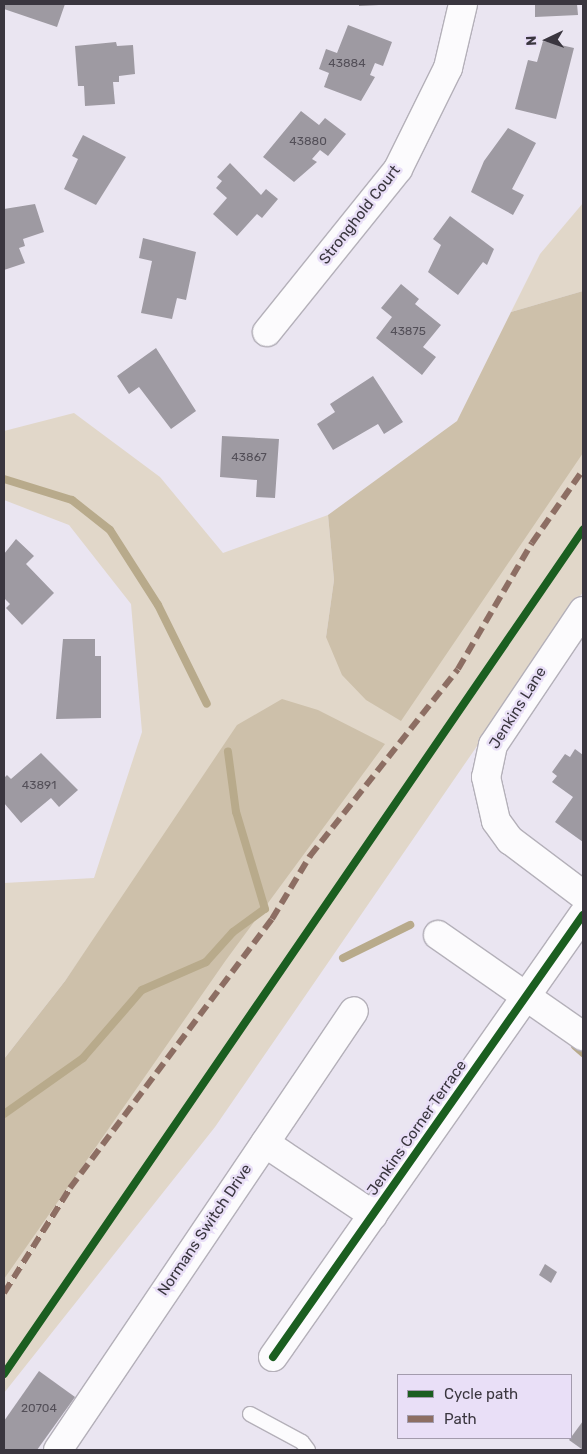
<!DOCTYPE html>
<html>
<head>
<meta charset="utf-8">
<style>
  body { margin:0 }
  #map { position:relative; width:587px; height:1454px; overflow:hidden; background:#eae5f1; font-family:Rubik,sans-serif }
  div>[style] { position:absolute }
  [style*='--x'] { left:calc(var(--x)*1px); top:calc(var(--y)*1px); width:calc(var(--w)*1px); rotate:calc(var(--a)*1deg) }
  .green>* { inset:0; background:#e1d7c9 }
  .forest>* { inset:0; background:#cdc0aa }
  .stream>* { height:8px; margin:-4px; padding:0 4px; transform-origin:4px; border-radius:4px; background:#b8aa8b }
  .building>* { inset:0; background:#9e9aa2 }
  .roads { filter:drop-shadow(1px 0 #b4b0b9) drop-shadow(-1px 0 #b4b0b9) drop-shadow(0 1px #b4b0b9) drop-shadow(0 -1px #b4b0b9) }
  .service>* { height:14px; margin:-7px; padding:0 7px; transform-origin:7px; border-radius:7px; background:#fcfbfd }
  .minor>* { height:28px; margin:-14px; padding:0 14px; transform-origin:14px; border-radius:14px; background:#fcfbfd }
  .quiet>* { height:6px; margin-top:-3px; transform-origin:0; background:repeating-linear-gradient(90deg,#8d6e63 0 12px,transparent 0 18px) }
  .cycleway>* { height:8px; margin:-4px; padding:0 4px; transform-origin:4px; border-radius:4px; background:#1b5e20 }
  span { translate:-50% -50%; white-space:nowrap; text-align:center; line-height:1.15; -webkit-text-stroke:5px #e9dff7; paint-order:stroke }
  .number-label { font-size:12px; color:#534f58 }
  .number-label span { -webkit-text-stroke-width:0 }
  .street-label { font-size:15px; color:#3a363f }
  .frame { position:absolute; inset:0; border:5px solid #3a363f; pointer-events:none }
  .legend { position:absolute; left:397px; top:1374px; width:175px; height:65px; box-sizing:border-box; background:#e9dff7; border:1px solid #a39bad; margin:0; padding:6px 9px; list-style:none; font-size:15px; color:#3a363f }
  .legend li { display:flex; align-items:center; gap:10px; height:25px }
  .legend b { width:25px; border:1px solid #a39bad }
  .north { position:absolute; left:522px; top:15px; width:50px; height:50px; -webkit-text-stroke:4px #e9dff7; paint-order:stroke; rotate:267deg; font-size:14px; font-weight:700; line-height:20px; text-align:center; color:#3a363f }
  .north::after { content:''; display:block; margin:auto; width:18px; height:22px; background:#3a363f; clip-path:polygon(50% 0,100% 100%,50% 72%,0 100%) }
</style>
</head>
<body>
<div id="map">
  <div class="green">
    <i style="clip-path:polygon(583px 203px,583px 291px,511px 312px,540px 254px)"></i>
    <i style="clip-path:polygon(74px 413px,160px 477px,223px 553px,328px 515px,334px 580px,326px 637px,583px 429px,583px 592px,215px 1127px,4px 1393px,4px 1246px,370px 737px,347px 726px,177px 820px,65px 981px,4px 1059px,4px 883px,94px 878px,142px 732px,131px 604px,69px 525px,4px 500px,4px 431px)"></i>
  </div>
  <div class="forest">
    <i style="clip-path:polygon(583px 291px,583px 453px,401px 721px,366px 700px,342px 675px,326px 637px,334px 580px,328px 515px,457px 421px,511px 312px)"></i>
    <i style="clip-path:polygon(282px 699px,318px 710px,385px 744px,226px 960px,4px 1279px,4px 1059px,65px 981px,237px 725px)"></i>
  </div>
  <div class="stream">
    <i style="--x:4;--y:479;--w:71;--a:17.2"></i>
    <i style="--x:72;--y:500;--w:48;--a:38.3"></i>
    <i style="--x:110;--y:530;--w:89;--a:57.4"></i>
    <i style="--x:158;--y:605;--w:110;--a:63.7"></i>
    <i style="--x:343;--y:958;--w:75;--a:-26.2"></i>
    <i style="--x:575;--y:1046;--w:11;--a:41"></i>
    <i style="--x:4;--y:1114;--w:97;--a:-35.3"></i>
    <i style="--x:83;--y:1058;--w:90;--a:-49.1"></i>
    <i style="--x:142;--y:990;--w:70;--a:-23.6"></i>
    <i style="--x:206;--y:962;--w:40;--a:-48"></i>
    <i style="--x:233;--y:932;--w:39;--a:-36"></i>
    <i style="--x:265;--y:909;--w:101;--a:-106.6"></i>
    <i style="--x:236;--y:812;--w:61;--a:-97.6"></i>
  </div>
  <div class="building">
    <i style="clip-path:polygon(4px 4px,65px 4px,57px 27px,4px 9px)"></i>
    <i style="clip-path:polygon(359px 4px,379px 4px,379px 5px,359px 6px)"></i>
    <i style="clip-path:polygon(535px 4px,577px 4px,578px 15px,535px 17px)"></i>
    <i style="clip-path:polygon(348px 25px,392px 42px,383px 66px,375px 63px,370px 75px,375px 77px,361px 101px,324px 87px,329px 73px,319px 69px,326px 49px,337px 53px)"></i>
    <i style="clip-path:polygon(543px 41px,574px 48px,556px 119px,515px 109px,528px 60px,537px 62px)"></i>
    <i style="clip-path:polygon(116px 42px,117px 46px,133px 45px,135px 74px,119px 76px,119px 82px,113px 82px,115px 104px,85px 106px,84px 86px,78px 86px,75px 46px)"></i>
    <i style="clip-path:polygon(301px 111px,319px 125px,325px 118px,346px 134px,328px 156px,320px 150px,312px 159px,317px 162px,294px 182px,263px 157px)"></i>
    <i style="clip-path:polygon(508px 128px,536px 143px,512px 189px,524px 195px,513px 215px,471px 192px,484px 161px)"></i>
    <i style="clip-path:polygon(83px 135px,126px 157px,96px 205px,64px 189px,78px 159px,72px 156px)"></i>
    <i style="clip-path:polygon(230px 163px,261px 195px,266px 189px,278px 199px,262px 218px,257px 214px,237px 236px,213px 214px,227px 198px,216px 188px,222px 181px,217px 177px)"></i>
    <i style="clip-path:polygon(35px 204px,44px 232px,23px 239px,25px 246px,19px 248px,25px 263px,4px 270px,4px 209px)"></i>
    <i style="clip-path:polygon(450px 216px,494px 249px,487px 265px,483px 262px,458px 295px,428px 272px,441px 245px,433px 239px)"></i>
    <i style="clip-path:polygon(143px 238px,196px 252px,186px 300px,177px 298px,172px 319px,141px 313px,152px 261px,139px 258px)"></i>
    <i style="clip-path:polygon(401px 284px,419px 299px,415px 304px,441px 325px,423px 347px,436px 357px,422px 375px,376px 338px,392px 317px,381px 308px)"></i>
    <i style="clip-path:polygon(156px 348px,196px 411px,171px 429px,139px 387px,129px 394px,117px 376px)"></i>
    <i style="clip-path:polygon(373px 376px,403px 422px,384px 434px,378px 424px,333px 450px,317px 424px,335px 412px,330px 404px)"></i>
    <i style="clip-path:polygon(222px 436px,279px 439px,275px 498px,256px 497px,257px 480px,220px 477px)"></i>
    <i style="clip-path:polygon(16px 539px,34px 556px,26px 564px,54px 593px,22px 625px,6px 608px,10px 604px,4px 598px,4px 554px)"></i>
    <i style="clip-path:polygon(63px 639px,95px 639px,95px 656px,101px 656px,101px 718px,56px 719px)"></i>
    <i style="clip-path:polygon(575px 749px,583px 755px,583px 842px,555px 822px,573px 797px,552px 782px,557px 776px,552px 772px,565px 754px,570px 757px)"></i>
    <i style="clip-path:polygon(41px 753px,78px 790px,59px 807px,51px 798px,21px 823px,4px 803px,4px 778px,7px 775px,11px 779px)"></i>
    <i style="clip-path:polygon(545px 1264px,557px 1272px,551px 1283px,539px 1275px)"></i>
    <i style="clip-path:polygon(39px 1371px,75px 1397px,37px 1450px,4px 1450px,4px 1421px)"></i>
    <i style="clip-path:polygon(583px 1421px,583px 1450px,569px 1440px)"></i>
  </div>
  <div class="roads">
    <div class="service">
      <i style="--x:250;--y:1414;--w:59;--a:28.3"></i>
      <i style="--x:302;--y:1442;--w:10;--a:53"></i>
    </div>
    <div class="minor">
      <i style="--x:267;--y:332;--w:209;--a:-51.2"></i>
      <i style="--x:398;--y:169;--w:113;--a:-63.7"></i>
      <i style="--x:448;--y:68;--w:66;--a:-76.8"></i>
      <i style="--x:583;--y:611;--w:161;--a:123.9"></i>
      <i style="--x:493;--y:745;--w:33;--a:102"></i>
      <i style="--x:486;--y:777;--w:45;--a:77.2"></i>
      <i style="--x:496;--y:821;--w:24;--a:54"></i>
      <i style="--x:510;--y:840;--w:91;--a:37"></i>
      <i style="--x:438;--y:935;--w:177;--a:34.9"></i>
      <i style="--x:265;--y:1143;--w:130;--a:33.7"></i>
      <i style="--x:273;--y:1357;--w:540;--a:-54.96"></i>
      <i style="--x:58;--y:1450;--w:529;--a:-56.01"></i>
    </div>
  </div>
  <div class="quiet">
    <i style="--x:4;--y:1293;--w:124;--a:-57.8"></i>
    <i style="--x:70;--y:1188;--w:336;--a:-53.1"></i>
    <i style="--x:272;--y:919;--w:74;--a:-58.9"></i>
    <i style="--x:310;--y:856;--w:238;--a:-51.6"></i>
    <i style="--x:458;--y:669;--w:146;--a:-59.6"></i>
    <i style="--x:532;--y:543;--w:89;--a:-55.1"></i>
  </div>
  <div class="cycleway">
    <i style="--x:273;--y:1357;--w:540;--a:-54.96"></i>
    <i style="--x:4;--y:1374;--w:1024;--a:-55.55"></i>
  </div>
  <div class="number-label">
    <span style="left:347px;top:64px">43884</span>
    <span style="left:308px;top:142px">43880</span>
    <span style="left:408px;top:332px">43875</span>
    <span style="left:249px;top:458px">43867</span>
    <span style="left:39px;top:786px">43891</span>
    <span style="left:39px;top:1409px">20704</span>
  </div>
  <div class="street-label">
    <span style="left:360px;top:215px;rotate:-52deg">Stronghold Court</span>
    <span style="left:518px;top:708px;rotate:-58deg">Jenkins Lane</span>
    <span style="left:417px;top:1128px;rotate:-55deg">Jenkins Corner Terrace</span>
    <span style="left:205px;top:1230px;rotate:-56deg">Normans Switch Drive</span>
  </div>
  <div class="frame"></div>
  <ul class="legend">
  <li><b style="height:6px;background:#1b5e20"></b>Cycle path</li>
  <li><b style="height:6px;background:#8d6e63"></b>Path</li>
  </ul>
  <div class="north">N</div>
</div>
</body>
</html>
